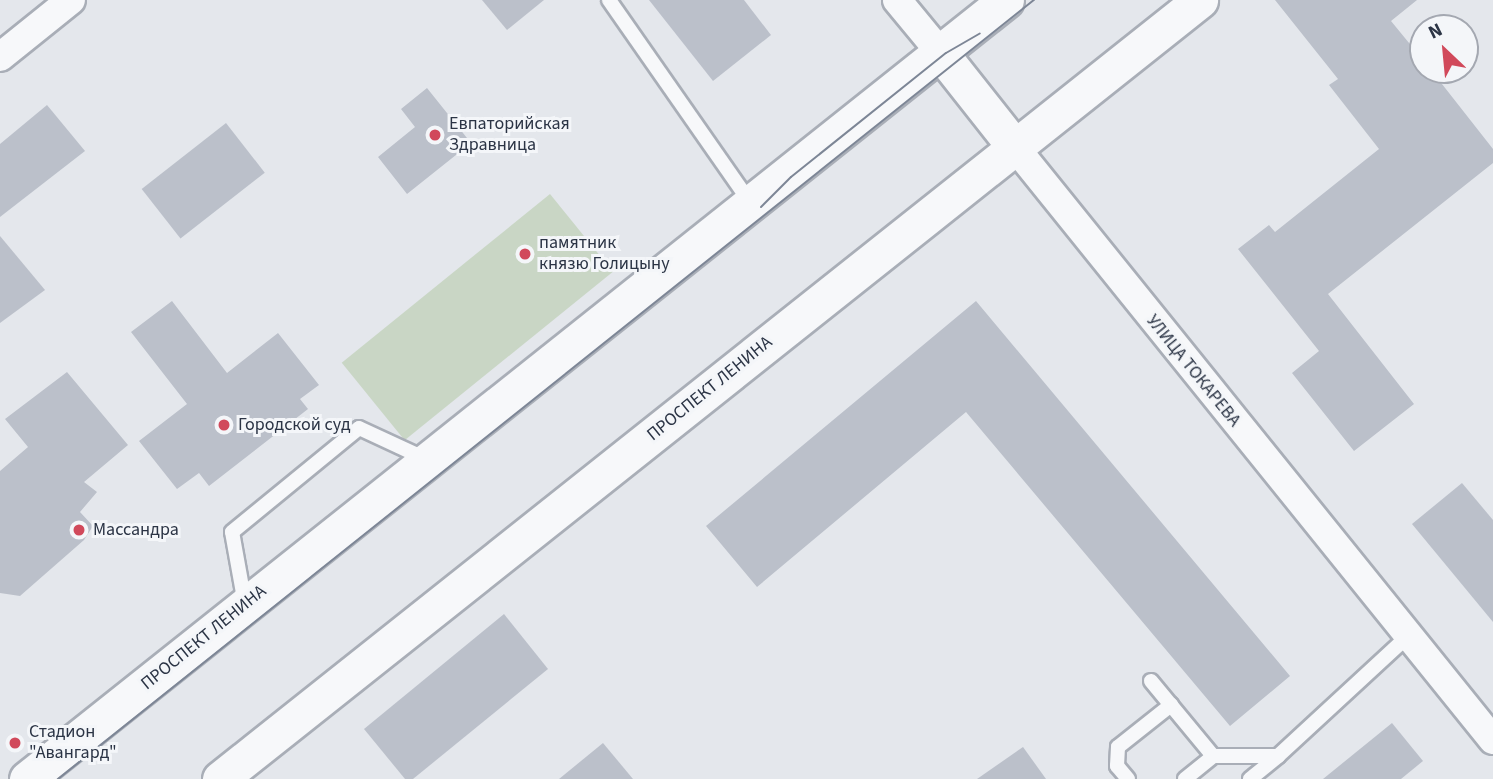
<!DOCTYPE html>
<html>
<head>
<meta charset="utf-8">
<style>
  body { margin:0 }
  #map { position:relative; width:1493px; height:779px; overflow:hidden; background:#e4e7ec; font-family:"Source Sans 3",sans-serif }
  div>[style] { position:absolute }
  [style*='--x'] { left:calc(var(--x)*1px); top:calc(var(--y)*1px); width:calc(var(--w)*1px); rotate:calc(var(--a)*1deg) }
  .green>* { inset:0; background:#c9d6c5; transform-origin:0 0 }
  .building>* { inset:0; background:#bbc0ca; transform-origin:0 0 }
  .roads { filter:drop-shadow(2px 0 #a9aeb7) drop-shadow(-2px 0 #a9aeb7) drop-shadow(0 2px #a9aeb7) drop-shadow(0 -2px #a9aeb7) }
  .service>* { height:14px; margin:-7px; padding:0 7px; transform-origin:7px; border-radius:7px; background:#f7f8fa }
  .minor>* { height:28px; margin:-14px; padding:0 14px; transform-origin:14px; border-radius:14px; background:#f7f8fa }
  .tertiary>* { height:35px; margin:-17.5px; padding:0 17.5px; transform-origin:17.5px; border-radius:17.5px; background:#f7f8fa }
  .tram>* { height:2px; margin:-1px; padding:0 1px; transform-origin:1px; border-radius:1px; background:#7d8696 }
  .dots>* { width:19px; height:19px; translate:-50% -50%; box-sizing:border-box; border:4px solid #f4f6f9; border-radius:50% }
  span { translate:-50% -50%; white-space:nowrap; text-align:center; line-height:1.15; -webkit-text-stroke:6px #f4f6f9; paint-order:stroke }
  .poi-label { font-size:18px; color:#2b3445 }
  .left { translate:0 -50%; text-align:left }
  .street-label { font-size:18px; color:#2b3445 }
  .north { position:absolute; left:1409px; top:14px; width:70px; height:70px; box-sizing:border-box; background:#f4f6f9; border:2px solid #a4a8b1; border-radius:50%; rotate:334deg; font-size:19px; font-weight:700; line-height:28px; text-align:center; color:#2b3445 }
  .north::after { content:''; display:block; margin:auto; width:24px; height:32px; background:#d1495b; clip-path:polygon(50% 0,100% 100%,50% 72%,0 100%) }
</style>
</head>
<body>
<div id="map">
  <div class="green">
    <i style="left:550px;top:194px;width:100px;height:268px;rotate:51deg"></i>
  </div>
  <div class="building">
    <i style="clip-path:polygon(482px 0,544px 0,507px 30px)"></i>
    <i style="clip-path:polygon(649px 0,744px 0,771px 35px,713px 81px)"></i>
    <i style="clip-path:polygon(1275px 0,1417px 0,1391px 21px,1423px 60px,1423px 70px,1431px 70px,1493px 149px,1493px 163px,1328px 294px,1414px 404px,1354px 451px,1292px 373px,1319px 351px,1238px 249px,1269px 225px,1275px 232px,1379px 149px,1329px 85px,1338px 79px)"></i>
    <i style="clip-path:polygon(427px 88px,471px 143px,407px 194px,378px 157px,415px 127px,401px 109px)"></i>
    <i style="clip-path:polygon(47px 105px,85px 151px,0 217px,0 144px)"></i>
    <i style="left:226px;top:123px;width:63px;height:107px;rotate:52deg"></i>
    <i style="clip-path:polygon(0 236px,45px 290px,0 323px)"></i>
    <i style="clip-path:polygon(172px 301px,227px 373px,278px 333px,319px 385px,300px 399px,308px 409px,209px 486px,199px 473px,177px 489px,139px 441px,187px 404px,131px 332px)"></i>
    <i style="clip-path:polygon(976px 301px,1290px 676px,1230px 726px,966px 412px,757px 587px,706px 526px)"></i>
    <i style="clip-path:polygon(67px 372px,128px 445px,84px 482px,97px 492px,80px 512px,93px 526px,84px 540px,20px 596px,0 593px,0 471px,28px 447px,5px 419px)"></i>
    <i style="clip-path:polygon(1462px 483px,1493px 520px,1493px 622px,1412px 524px)"></i>
    <i style="clip-path:polygon(504px 614px,548px 669px,413px 779px,405px 779px,364px 729px)"></i>
    <i style="clip-path:polygon(1392px 723px,1423px 761px,1401px 779px,1323px 779px)"></i>
    <i style="clip-path:polygon(603px 743px,633px 779px,559px 779px)"></i>
    <i style="clip-path:polygon(1023px 747px,1046px 779px,977px 779px)"></i>
  </div>
  <div class="roads">
    <div class="service">
      <i style="--x:609;--y:0;--w:246;--a:55.1"></i>
      <i style="--x:245;--y:604;--w:73;--a:-100.2"></i>
      <i style="--x:232;--y:532;--w:164;--a:-39.3"></i>
      <i style="--x:359;--y:428;--w:74;--a:24.8"></i>
      <i style="--x:1151;--y:681;--w:97;--a:50.4"></i>
      <i style="--x:1213;--y:756;--w:65;--a:0"></i>
      <i style="--x:1278;--y:756;--w:174;--a:-42.7"></i>
      <i style="--x:1128;--y:779;--w:17;--a:-130"></i>
      <i style="--x:1117;--y:766;--w:19;--a:-87"></i>
      <i style="--x:1118;--y:747;--w:68;--a:-38.4"></i>
      <i style="--x:1185;--y:779;--w:36;--a:-39"></i>
      <i style="--x:1250;--y:779;--w:36;--a:-39"></i>
    </div>
    <div class="minor">
      <i style="--x:897;--y:0;--w:66;--a:50.5"></i>
      <i style="--x:0;--y:57;--w:91;--a:-38.8"></i>
      <i style="--x:1014;--y:146;--w:763;--a:51.12"></i>
    </div>
    <div class="tertiary">
      <i style="--x:939;--y:51;--w:121;--a:51.7"></i>
      <i style="--x:27;--y:779;--w:1251;--a:-38.51"></i>
      <i style="--x:220;--y:779;--w:1252;--a:-38.48"></i>
    </div>
  </div>
  <div class="tram">
    <i style="--x:761;--y:207;--w:42;--a:-45"></i>
    <i style="--x:791;--y:177;--w:198;--a:-38.7"></i>
    <i style="--x:946;--y:53;--w:39;--a:-30"></i>
    <i style="--x:58;--y:779;--w:1249;--a:-38.6"></i>
  </div>
  <div class="dots">
    <i style="left:435px;top:135px;background:#d1495b"></i>
    <i style="left:525px;top:254px;background:#d1495b"></i>
    <i style="left:224px;top:425px;background:#d1495b"></i>
    <i style="left:79px;top:530px;background:#d1495b"></i>
    <i style="left:15px;top:743px;background:#d1495b"></i>
  </div>
  <div class="poi-label">
    <span class="left" style="left:449px;top:135px">Евпаторийская<br>Здравница</span>
    <span class="left" style="left:539px;top:254px">памятник<br>князю Голицыну</span>
    <span class="left" style="left:238px;top:425px">Городской суд</span>
    <span class="left" style="left:93px;top:530px">Массандра</span>
    <span class="left" style="left:29px;top:743px">Стадион<br>"Авангард"</span>
  </div>
  <div class="street-label">
    <span style="left:1193px;top:371px;rotate:51deg">УЛИЦА ТОКАРЕВА</span>
    <span style="left:710px;top:389px;rotate:-39deg">ПРОСПЕКТ ЛЕНИНА</span>
    <span style="left:204px;top:638px;rotate:-39deg">ПРОСПЕКТ ЛЕНИНА</span>
  </div>
  <div class="north">N</div>
</div>
</body>
</html>
